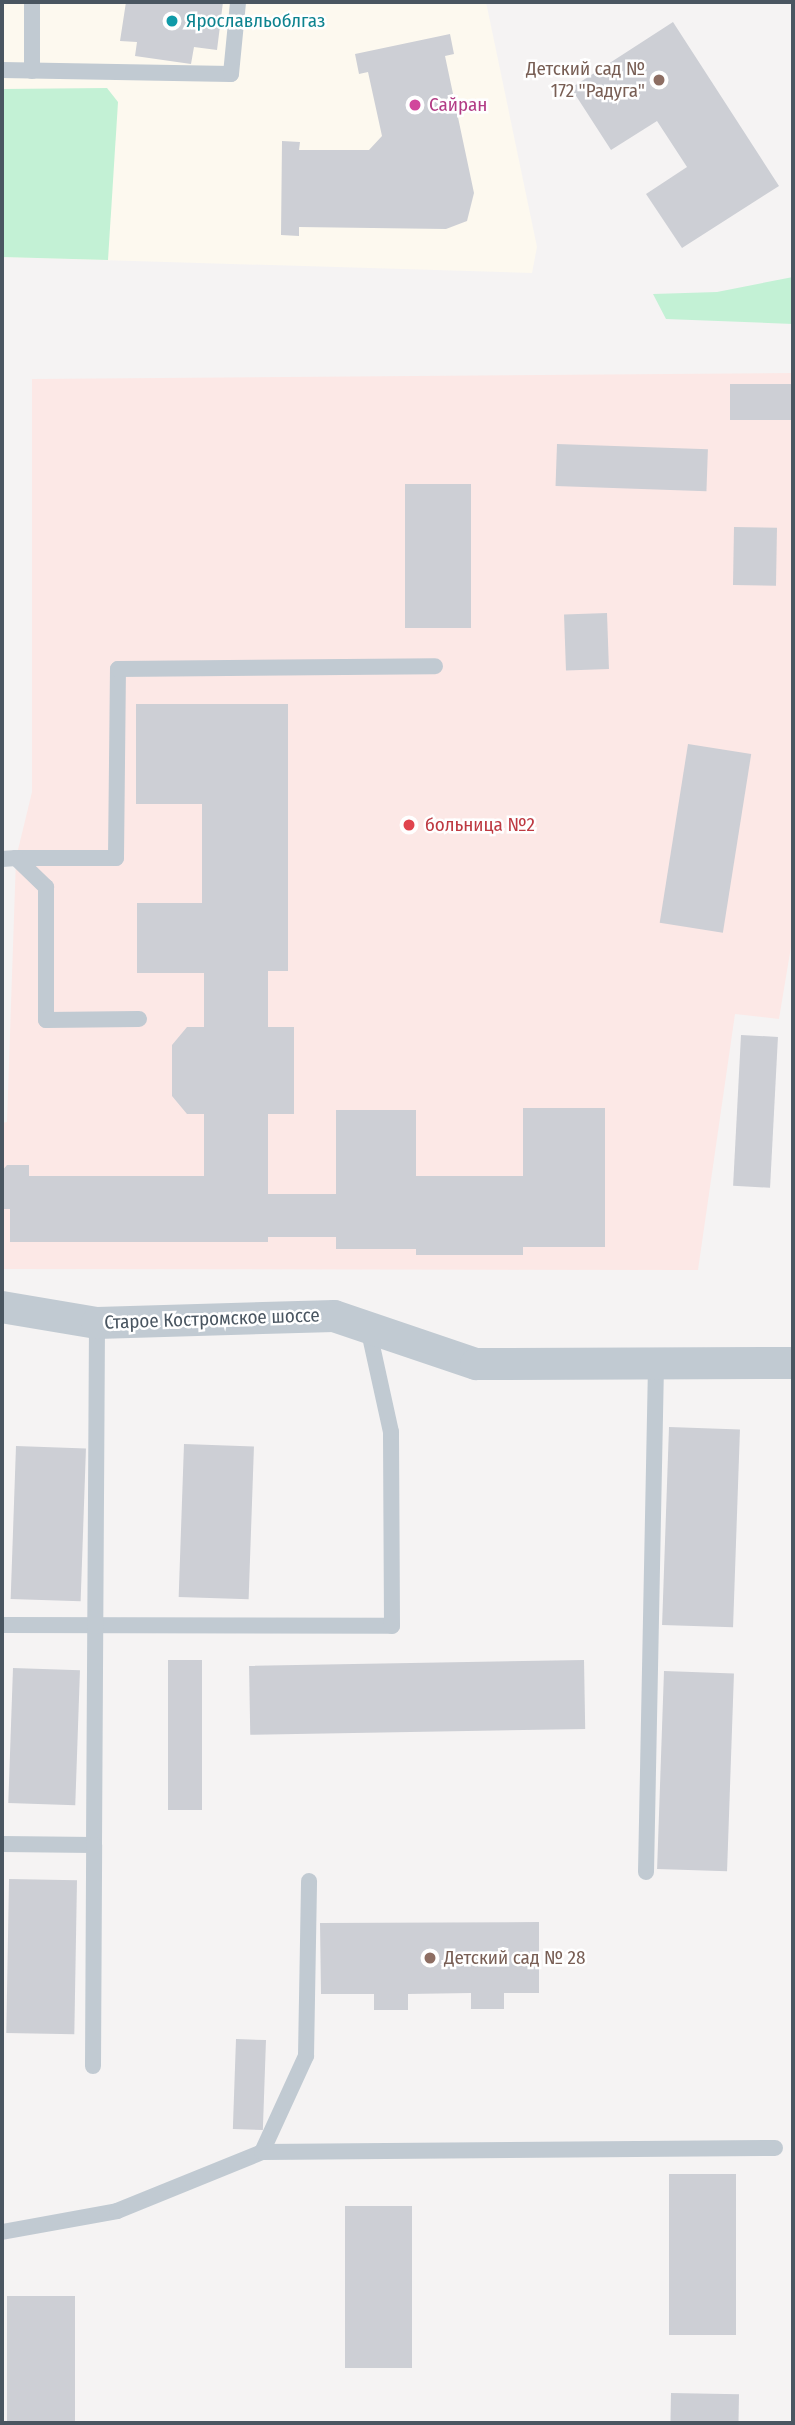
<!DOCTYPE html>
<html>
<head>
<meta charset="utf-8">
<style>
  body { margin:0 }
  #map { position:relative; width:795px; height:2425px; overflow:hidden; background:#f5f3f3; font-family:"Fira Sans Condensed",sans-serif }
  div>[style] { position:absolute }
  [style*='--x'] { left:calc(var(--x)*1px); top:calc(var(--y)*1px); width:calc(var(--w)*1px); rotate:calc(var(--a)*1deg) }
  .commercial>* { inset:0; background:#fdf9ef }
  .medical>* { inset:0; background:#fce8e6 }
  .green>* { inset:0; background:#c3f1d5 }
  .building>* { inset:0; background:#cdcfd5; transform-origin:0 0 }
  .service>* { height:16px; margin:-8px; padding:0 8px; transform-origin:8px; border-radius:8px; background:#c1cad2 }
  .minor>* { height:32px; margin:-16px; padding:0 16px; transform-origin:16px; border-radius:16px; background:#c1cad2 }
  .dots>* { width:19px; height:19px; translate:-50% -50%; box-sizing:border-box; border:4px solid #fff; border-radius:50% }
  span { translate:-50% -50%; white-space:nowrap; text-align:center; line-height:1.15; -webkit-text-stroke:5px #fff; paint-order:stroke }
  .culture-label { font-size:19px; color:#0d838f }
  .left { translate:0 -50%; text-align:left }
  .education-label { font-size:19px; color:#785e54 }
  .right { translate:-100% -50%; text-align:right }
  .hotel-label { font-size:19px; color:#b23c85 }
  .health-label { font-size:19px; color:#be3a42 }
  .street-label { font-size:19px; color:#4a5661 }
  .frame { position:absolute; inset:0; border:4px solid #4a5661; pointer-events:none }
</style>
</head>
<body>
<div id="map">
  <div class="commercial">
    <i style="clip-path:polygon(2px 2px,486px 2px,537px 247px,532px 273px,2px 257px)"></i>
  </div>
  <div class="medical">
    <i style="clip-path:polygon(793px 373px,793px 935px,779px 1019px,735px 1014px,698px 1270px,2px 1269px,2px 1123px,7px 1122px,16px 858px,32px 792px,32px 379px)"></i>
  </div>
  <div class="green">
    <i style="clip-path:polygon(107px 88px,118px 102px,108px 260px,2px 257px,2px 89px)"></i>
    <i style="clip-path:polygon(793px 277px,793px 324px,666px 319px,653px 294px,717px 292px)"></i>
  </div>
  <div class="building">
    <i style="clip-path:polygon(126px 2px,223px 2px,217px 50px,194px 47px,191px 64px,135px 56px,137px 42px,120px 41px)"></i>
    <i style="clip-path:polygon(673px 22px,779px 186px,682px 248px,646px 194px,687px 167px,657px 121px,611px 150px,571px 88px)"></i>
    <i style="clip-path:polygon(450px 34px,454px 54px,445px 56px,474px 193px,467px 221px,446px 229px,299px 227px,299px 236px,281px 235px,282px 141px,300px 142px,299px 150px,369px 150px,382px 136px,368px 72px,359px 74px,355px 54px)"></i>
    <i style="left:793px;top:384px;width:36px;height:63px;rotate:90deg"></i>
    <i style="left:557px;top:444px;width:151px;height:42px;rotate:2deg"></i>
    <i style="left:471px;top:484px;width:144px;height:66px;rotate:90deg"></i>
    <i style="left:734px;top:527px;width:43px;height:58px;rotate:1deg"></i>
    <i style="left:607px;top:613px;width:56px;height:43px;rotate:88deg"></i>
    <i style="clip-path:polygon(136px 704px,288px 704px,288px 971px,268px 971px,268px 1027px,294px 1027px,294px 1114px,268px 1114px,268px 1194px,336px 1194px,336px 1110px,416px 1110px,416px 1176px,523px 1176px,523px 1108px,605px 1108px,605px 1247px,523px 1247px,523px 1255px,416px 1255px,416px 1249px,336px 1249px,336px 1237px,268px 1237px,268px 1242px,10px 1242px,10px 1209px,2px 1209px,2px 1171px,7px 1165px,29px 1165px,29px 1176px,204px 1176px,204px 1114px,187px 1114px,172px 1096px,172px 1045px,187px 1027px,204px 1027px,204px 973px,137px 973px,137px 903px,202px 903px,202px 804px,136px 804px)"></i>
    <i style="left:688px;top:744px;width:64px;height:181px;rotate:9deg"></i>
    <i style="left:741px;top:1035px;width:37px;height:151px;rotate:3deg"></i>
    <i style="left:669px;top:1427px;width:71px;height:198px;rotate:2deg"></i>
    <i style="left:184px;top:1444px;width:70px;height:153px;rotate:2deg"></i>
    <i style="left:16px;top:1446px;width:70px;height:153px;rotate:2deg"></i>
    <i style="left:168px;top:1660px;width:34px;height:150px"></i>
    <i style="left:584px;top:1660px;width:69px;height:335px;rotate:89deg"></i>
    <i style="left:13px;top:1668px;width:67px;height:135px;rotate:2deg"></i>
    <i style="left:664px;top:1671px;width:70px;height:198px;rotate:2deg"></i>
    <i style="left:9px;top:1879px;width:68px;height:154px;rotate:1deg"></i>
    <i style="clip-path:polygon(539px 1922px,539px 1993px,504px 1993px,504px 2009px,471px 2009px,471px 1993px,408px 1994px,408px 2010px,374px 2010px,374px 1994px,321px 1994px,320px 1923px)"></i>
    <i style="left:236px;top:2039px;width:30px;height:90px;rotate:2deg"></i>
    <i style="left:669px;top:2174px;width:67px;height:161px"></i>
    <i style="left:345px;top:2206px;width:67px;height:162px"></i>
    <i style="left:7px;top:2296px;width:68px;height:127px"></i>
    <i style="left:671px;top:2393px;width:68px;height:30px;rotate:1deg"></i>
  </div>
  <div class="service">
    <i style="--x:2;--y:70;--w:229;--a:1"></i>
    <i style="--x:231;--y:74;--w:72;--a:-84.4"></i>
    <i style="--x:32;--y:71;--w:69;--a:-90"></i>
    <i style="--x:16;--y:858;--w:100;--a:0"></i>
    <i style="--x:116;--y:858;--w:189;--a:-89.4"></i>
    <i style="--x:118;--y:669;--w:317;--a:-0.5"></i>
    <i style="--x:2;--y:859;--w:14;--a:-4"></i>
    <i style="--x:16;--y:858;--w:42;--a:44"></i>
    <i style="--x:46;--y:887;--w:133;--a:90"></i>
    <i style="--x:46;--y:1020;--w:93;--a:-0.6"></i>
    <i style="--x:2;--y:1625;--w:390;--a:0.1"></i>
    <i style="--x:392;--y:1626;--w:194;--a:-90.3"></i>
    <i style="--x:391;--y:1432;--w:107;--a:-102.4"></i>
    <i style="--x:2;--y:1844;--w:92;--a:0.6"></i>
    <i style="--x:94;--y:1845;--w:522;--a:-89.67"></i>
    <i style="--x:646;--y:1872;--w:508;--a:-88.87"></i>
    <i style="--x:93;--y:2066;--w:221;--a:-89.7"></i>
    <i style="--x:262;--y:2152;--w:106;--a:-65.4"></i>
    <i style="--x:306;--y:2056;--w:175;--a:-89"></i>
    <i style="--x:2;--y:2232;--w:117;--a:-10.3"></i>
    <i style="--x:117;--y:2211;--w:157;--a:-22.1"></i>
    <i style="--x:262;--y:2152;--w:513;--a:-0.45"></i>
  </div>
  <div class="minor">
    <i style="--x:2;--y:1307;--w:96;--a:9.6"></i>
    <i style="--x:97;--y:1323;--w:237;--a:-1.7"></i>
    <i style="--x:334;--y:1316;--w:150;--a:18.7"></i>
    <i style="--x:476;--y:1364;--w:317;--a:-0.2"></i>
  </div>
  <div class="dots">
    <i style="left:172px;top:21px;background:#0f9aa8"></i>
    <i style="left:659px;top:80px;background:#8d6e63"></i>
    <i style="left:415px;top:105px;background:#d1479c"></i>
    <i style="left:409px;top:825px;background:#e0444e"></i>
    <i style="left:430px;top:1958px;background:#8d6e63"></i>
  </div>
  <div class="culture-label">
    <span class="left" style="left:186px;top:21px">Ярославльоблгаз</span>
  </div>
  <div class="education-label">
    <span class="right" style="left:645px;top:80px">Детский сад №<br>172 "Радуга"</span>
    <span class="left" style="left:444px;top:1958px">Детский сад № 28</span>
  </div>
  <div class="hotel-label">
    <span class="left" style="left:429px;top:105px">Сайран</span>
  </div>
  <div class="health-label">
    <span class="left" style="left:425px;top:825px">больница №2</span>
  </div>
  <div class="street-label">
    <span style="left:212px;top:1319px;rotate:-2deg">Старое Костромское шоссе</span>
  </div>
  <div class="frame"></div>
</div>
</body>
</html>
